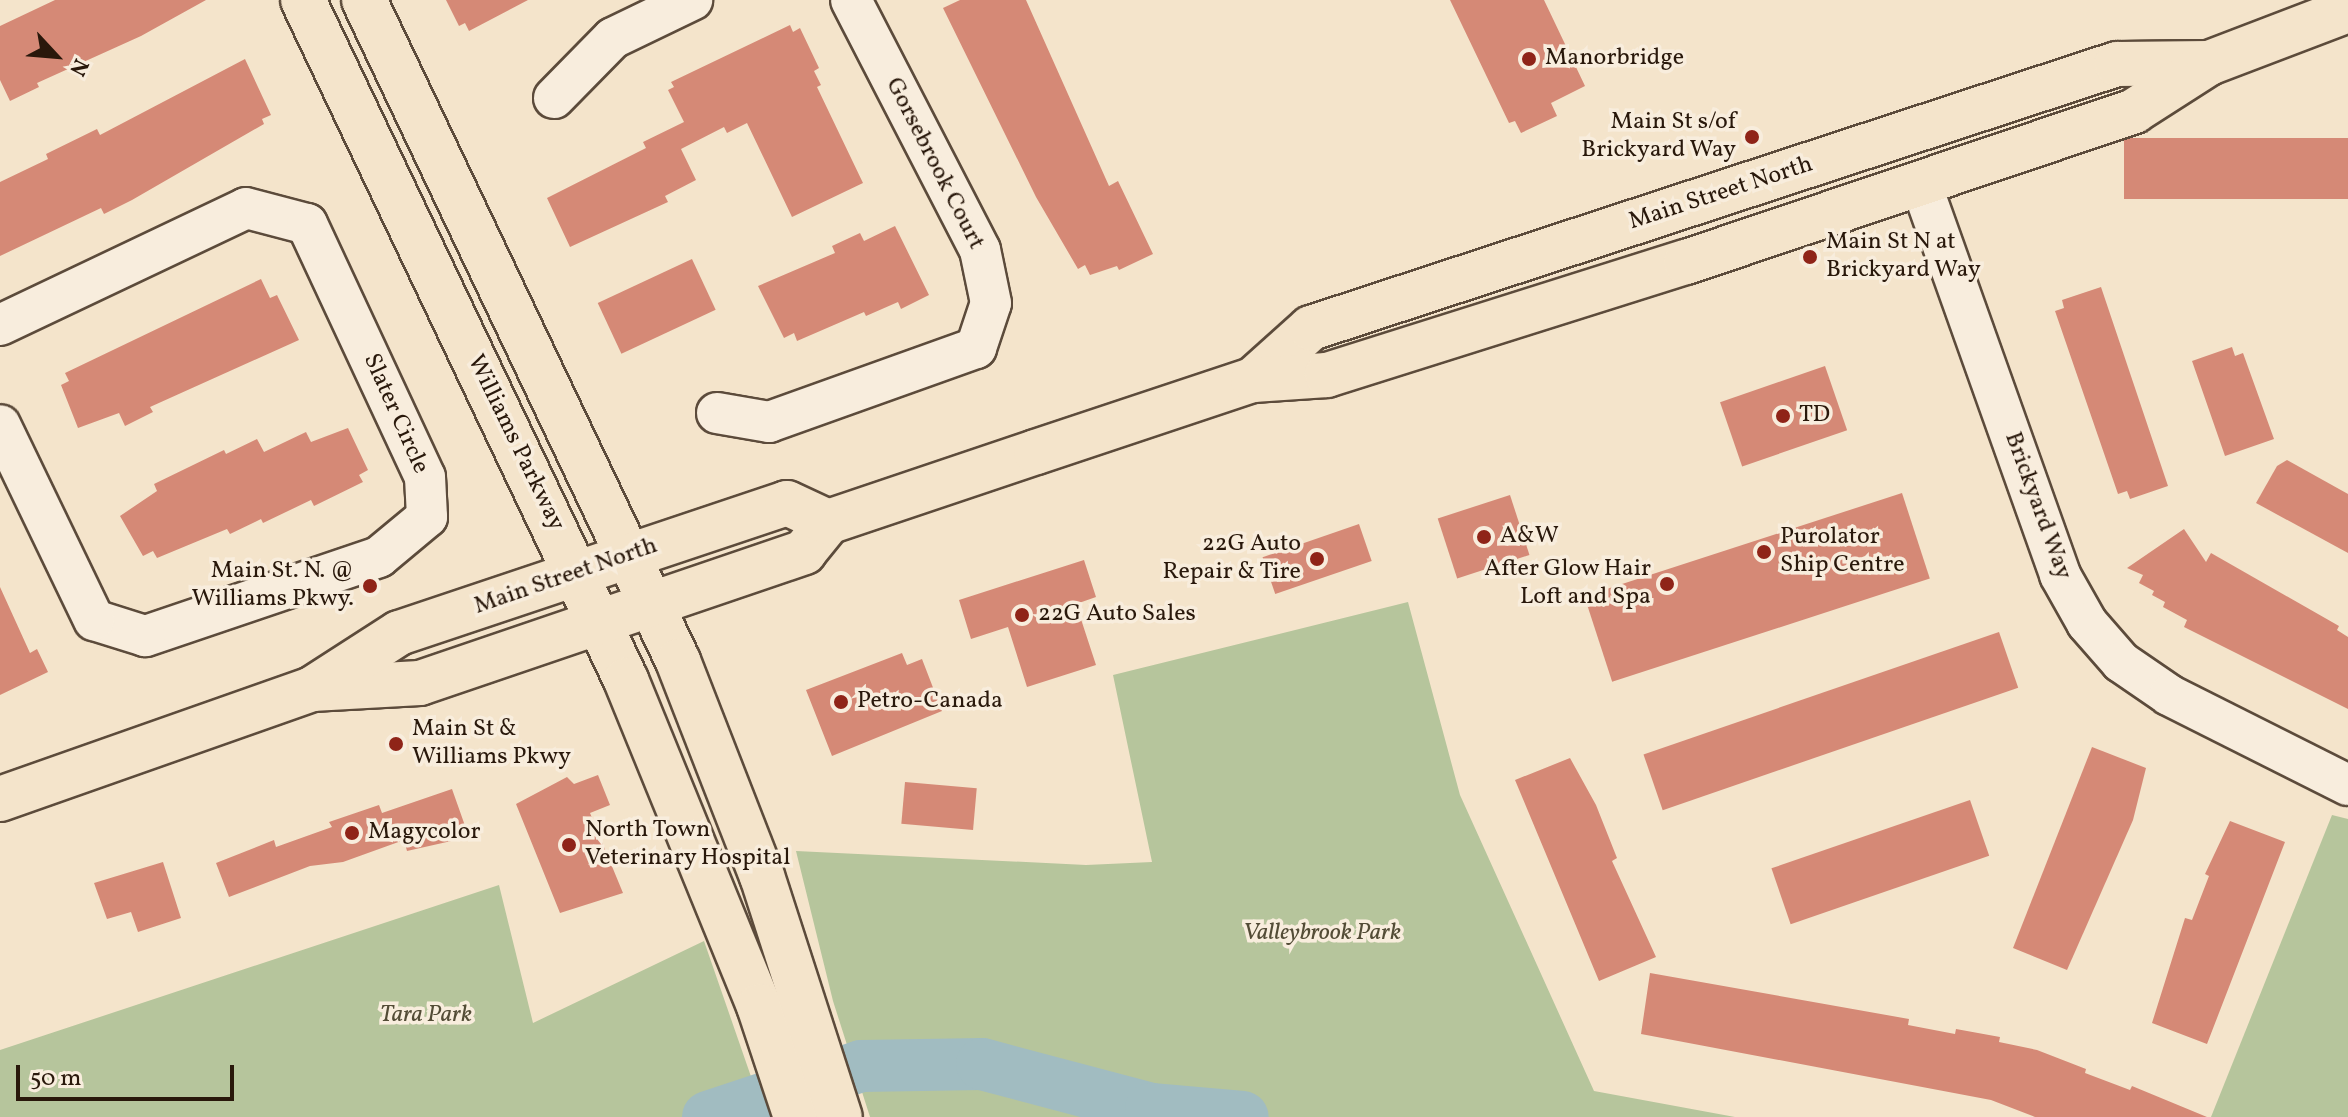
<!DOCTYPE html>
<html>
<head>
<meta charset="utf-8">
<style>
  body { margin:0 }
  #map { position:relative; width:2348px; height:1117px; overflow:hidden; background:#f4e4cb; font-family:Vollkorn,serif }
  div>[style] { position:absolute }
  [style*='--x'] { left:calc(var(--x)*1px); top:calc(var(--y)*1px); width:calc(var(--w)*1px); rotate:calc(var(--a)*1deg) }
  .green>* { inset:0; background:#b6c59c }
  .river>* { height:52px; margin:-26px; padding:0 26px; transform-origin:26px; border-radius:26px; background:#a1bcc1 }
  .building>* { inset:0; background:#d58976; transform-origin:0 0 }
  .roads { filter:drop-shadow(2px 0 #5c4b3b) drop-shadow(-2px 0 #5c4b3b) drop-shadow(0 2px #5c4b3b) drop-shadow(0 -2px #5c4b3b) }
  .minor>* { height:40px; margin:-20px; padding:0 20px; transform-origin:20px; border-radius:20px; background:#f8eddd }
  .major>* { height:44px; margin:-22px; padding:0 22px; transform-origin:22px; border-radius:22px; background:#f4e4cb }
  .dots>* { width:22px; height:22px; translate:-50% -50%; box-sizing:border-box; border:4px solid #f8eddd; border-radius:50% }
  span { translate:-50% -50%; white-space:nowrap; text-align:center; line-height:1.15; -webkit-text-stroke:7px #f8eddd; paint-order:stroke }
  .poi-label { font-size:24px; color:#29180b }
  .left { translate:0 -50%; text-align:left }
  .right { translate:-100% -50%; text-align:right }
  .street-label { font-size:24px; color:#29180b }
  .park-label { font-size:24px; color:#534c36; font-style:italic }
  .north { position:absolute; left:16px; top:16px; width:80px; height:80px; -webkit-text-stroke:6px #f8eddd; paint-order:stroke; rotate:116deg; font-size:22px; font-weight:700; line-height:32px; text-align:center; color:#29180b }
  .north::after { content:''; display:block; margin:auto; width:28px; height:36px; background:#29180b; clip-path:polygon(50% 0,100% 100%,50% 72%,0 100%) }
  .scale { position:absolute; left:16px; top:1065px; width:218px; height:36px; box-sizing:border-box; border:4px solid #29180b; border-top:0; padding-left:10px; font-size:24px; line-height:28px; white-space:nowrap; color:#29180b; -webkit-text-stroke:6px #f8eddd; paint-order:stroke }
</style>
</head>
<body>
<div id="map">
  <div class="green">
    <i style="clip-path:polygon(1408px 602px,1460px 795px,1594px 1091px,1735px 1117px,870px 1117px,833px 1001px,796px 851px,1086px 865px,1152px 862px,1113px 675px)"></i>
    <i style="clip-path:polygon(2332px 815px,2348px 819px,2348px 1117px,2211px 1117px)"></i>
    <i style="clip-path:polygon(499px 885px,533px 1023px,704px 941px,765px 1117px,0 1117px,0 1050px)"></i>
  </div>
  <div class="river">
    <i style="--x:708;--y:1117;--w:161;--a:-18.4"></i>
    <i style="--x:861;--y:1066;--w:121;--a:-0.9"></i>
    <i style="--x:982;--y:1064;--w:175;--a:14.9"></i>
    <i style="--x:1151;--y:1109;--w:92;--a:5"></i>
  </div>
  <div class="building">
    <i style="clip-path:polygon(55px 0,206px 0,141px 36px,37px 83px,39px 87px,10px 101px,0 80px,0 26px)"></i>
    <i style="clip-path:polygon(446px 0,528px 0,469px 31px,465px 23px,459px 26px)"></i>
    <i style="clip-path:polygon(960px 0,1026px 0,1109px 186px,1118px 181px,1153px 254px,1119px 270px,1117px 266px,1090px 275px,1085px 265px,1078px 269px,1036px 197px,943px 8px)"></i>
    <i style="clip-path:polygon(1450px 0,1544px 0,1585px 86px,1551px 103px,1557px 116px,1521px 133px,1515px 121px,1509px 123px)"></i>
    <i style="clip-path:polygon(790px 25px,793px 32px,800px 28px,819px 68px,814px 71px,821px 85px,817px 87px,863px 183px,792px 217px,747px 123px,727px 133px,724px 127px,681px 149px,696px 180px,665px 196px,668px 202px,570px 247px,547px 198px,646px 148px,643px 142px,684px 122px,668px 90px,674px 87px,671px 82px)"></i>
    <i style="clip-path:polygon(245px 59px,271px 115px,262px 119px,264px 124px,132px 200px,104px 214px,101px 208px,0 256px,0 182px,48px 159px,46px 154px,97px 129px,100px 135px)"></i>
    <i style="left:2348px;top:138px;width:61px;height:224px;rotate:90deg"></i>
    <i style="clip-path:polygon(895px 226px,929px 295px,901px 309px,898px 302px,866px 316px,864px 312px,797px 341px,794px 333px,784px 338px,758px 286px,835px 253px,832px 246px,860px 233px,864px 241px)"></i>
    <i style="left:692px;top:259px;width:56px;height:104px;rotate:65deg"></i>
    <i style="clip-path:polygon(261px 279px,270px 298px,277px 295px,299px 340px,150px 407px,153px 412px,125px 426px,119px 413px,78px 428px,61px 385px,69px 381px,65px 373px)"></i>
    <i style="clip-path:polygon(2101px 287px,2168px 486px,2130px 499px,2127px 491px,2118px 494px,2055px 311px,2064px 308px,2062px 300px)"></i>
    <i style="clip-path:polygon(2232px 347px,2235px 356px,2243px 353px,2274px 439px,2225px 456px,2192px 361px)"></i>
    <i style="left:1825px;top:366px;width:68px;height:111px;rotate:71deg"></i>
    <i style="clip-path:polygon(348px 428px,368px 470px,359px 475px,363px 482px,314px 506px,311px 500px,263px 523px,261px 519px,230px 534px,227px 529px,157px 558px,153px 551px,143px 556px,120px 516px,157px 491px,154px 484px,224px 450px,226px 454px,257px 439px,264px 452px,306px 432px,311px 442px)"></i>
    <i style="clip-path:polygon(2287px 460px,2348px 494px,2348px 553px,2256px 503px,2277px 466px)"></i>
    <i style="left:1902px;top:493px;width:90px;height:334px;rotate:72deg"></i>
    <i style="left:1510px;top:495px;width:63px;height:76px;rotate:72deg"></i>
    <i style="left:1359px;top:524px;width:39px;height:102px;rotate:71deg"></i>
    <i style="clip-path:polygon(2184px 529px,2206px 562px,2211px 553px,2339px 626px,2337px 630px,2348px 637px,2348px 709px,2184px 627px,2187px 620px,2163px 607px,2165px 602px,2152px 595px,2154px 591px,2139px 583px,2143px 575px,2127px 568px)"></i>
    <i style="clip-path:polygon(1084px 560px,1096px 597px,1076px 604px,1096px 665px,1027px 687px,1008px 627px,971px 639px,959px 600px)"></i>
    <i style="clip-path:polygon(0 587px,30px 653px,37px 649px,48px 672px,0 695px)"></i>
    <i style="left:1999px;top:632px;width:59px;height:376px;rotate:71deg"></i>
    <i style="clip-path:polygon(902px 653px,907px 665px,922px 659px,942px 711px,832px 756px,806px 690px)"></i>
    <i style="clip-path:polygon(2092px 747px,2146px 768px,2133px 820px,2067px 970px,2013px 948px)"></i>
    <i style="clip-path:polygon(1570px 758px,1596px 805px,1617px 858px,1612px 861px,1656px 957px,1599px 981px,1515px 780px)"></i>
    <i style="clip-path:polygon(598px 775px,610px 805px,590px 813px,623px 893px,560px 913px,516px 804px,567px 777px,574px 784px)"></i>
    <i style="left:905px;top:782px;width:72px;height:42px;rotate:5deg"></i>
    <i style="clip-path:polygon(452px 789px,469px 837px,407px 851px,404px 840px,343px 862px,310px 866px,229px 897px,216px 863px,274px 840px,276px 847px,332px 827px,329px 822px,379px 805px,382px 813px)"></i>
    <i style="left:1970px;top:800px;width:59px;height:210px;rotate:71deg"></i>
    <i style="clip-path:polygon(2230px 821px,2285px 842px,2207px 1044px,2152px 1023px,2185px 918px,2192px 920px,2209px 876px,2205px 874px)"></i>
    <i style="clip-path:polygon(163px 862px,181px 918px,138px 932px,131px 912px,107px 919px,94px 883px)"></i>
    <i style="clip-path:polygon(1650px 973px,1909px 1019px,1908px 1025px,1955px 1034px,1956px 1029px,2000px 1037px,1999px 1042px,2037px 1050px,2086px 1069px,2085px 1073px,2130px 1090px,2132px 1086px,2207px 1117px,2035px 1117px,1991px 1100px,1641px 1034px)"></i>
  </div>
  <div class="roads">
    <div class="minor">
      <i style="--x:554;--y:98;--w:84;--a:-45.5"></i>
      <i style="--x:613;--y:38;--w:88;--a:-25.7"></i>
      <i style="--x:1921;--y:184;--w:415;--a:70.4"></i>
      <i style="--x:2060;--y:575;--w:55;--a:60.6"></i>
      <i style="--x:2087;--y:623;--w:52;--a:48.9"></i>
      <i style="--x:2121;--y:662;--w:58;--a:34.5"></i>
      <i style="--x:2169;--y:695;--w:200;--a:26.7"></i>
      <i style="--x:0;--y:325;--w:272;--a:-25.4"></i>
      <i style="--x:246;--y:208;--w:63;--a:14.7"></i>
      <i style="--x:307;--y:224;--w:279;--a:65"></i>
      <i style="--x:425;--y:477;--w:40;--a:87.1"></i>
      <i style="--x:427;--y:517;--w:62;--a:140.2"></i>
      <i style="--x:379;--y:557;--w:247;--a:161.3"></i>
      <i style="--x:145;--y:636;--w:53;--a:-162.6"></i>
      <i style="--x:94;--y:620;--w:216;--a:-115.7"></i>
      <i style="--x:717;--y:413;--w:53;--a:9.8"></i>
      <i style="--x:769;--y:422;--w:220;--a:-19.7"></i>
      <i style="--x:976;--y:348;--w:47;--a:-71.6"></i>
      <i style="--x:991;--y:303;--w:54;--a:-101.7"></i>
      <i style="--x:980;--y:250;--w:281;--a:-117.3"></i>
    </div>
    <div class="major">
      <i style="--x:303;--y:0;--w:753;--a:64.59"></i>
      <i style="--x:626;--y:680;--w:352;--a:67.8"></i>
      <i style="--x:759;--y:1006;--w:117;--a:71.6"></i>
      <i style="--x:364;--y:0;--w:732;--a:64.59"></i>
      <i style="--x:678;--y:661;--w:231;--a:68.7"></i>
      <i style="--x:762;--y:876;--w:253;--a:72.1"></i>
      <i style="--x:1253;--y:380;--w:78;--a:-41.9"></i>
      <i style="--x:1311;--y:328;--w:848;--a:-18.14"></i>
      <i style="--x:2117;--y:64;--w:92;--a:-0.6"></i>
      <i style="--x:312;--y:689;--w:108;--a:-3.2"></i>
      <i style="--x:420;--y:683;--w:406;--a:-18.8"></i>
      <i style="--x:804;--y:552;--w:38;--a:-51"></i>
      <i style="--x:828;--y:522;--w:219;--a:-18.6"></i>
      <i style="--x:1036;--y:452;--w:229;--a:-18.4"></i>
      <i style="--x:1253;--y:380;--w:74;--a:-3.9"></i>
      <i style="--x:1327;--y:375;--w:376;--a:-17.5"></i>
      <i style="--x:1686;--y:262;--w:473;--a:-18.6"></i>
      <i style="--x:2134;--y:111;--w:89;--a:-32.6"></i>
      <i style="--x:2209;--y:63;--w:149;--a:-20.9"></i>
      <i style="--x:0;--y:799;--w:331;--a:-19.4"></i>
      <i style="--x:312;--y:689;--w:103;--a:-32.8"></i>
      <i style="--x:399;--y:633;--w:409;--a:-18.5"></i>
      <i style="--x:787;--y:503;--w:45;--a:24.9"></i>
    </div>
  </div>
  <div class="dots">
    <i style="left:1529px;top:59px;background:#8f2418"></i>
    <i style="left:1752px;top:137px;background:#8f2418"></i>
    <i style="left:1810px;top:257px;background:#8f2418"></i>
    <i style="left:1783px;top:416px;background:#8f2418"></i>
    <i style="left:1484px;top:537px;background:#8f2418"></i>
    <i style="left:1764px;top:552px;background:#8f2418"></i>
    <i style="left:1317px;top:559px;background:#8f2418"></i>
    <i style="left:1667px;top:584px;background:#8f2418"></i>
    <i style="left:370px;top:586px;background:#8f2418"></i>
    <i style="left:1022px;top:615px;background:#8f2418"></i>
    <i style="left:841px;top:702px;background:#8f2418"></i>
    <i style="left:396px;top:744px;background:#8f2418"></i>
    <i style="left:352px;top:833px;background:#8f2418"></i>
    <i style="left:569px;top:845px;background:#8f2418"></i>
  </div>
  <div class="poi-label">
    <span class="left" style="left:1545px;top:59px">Manorbridge</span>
    <span class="right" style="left:1736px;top:137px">Main St s/of<br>Brickyard Way</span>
    <span class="left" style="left:1826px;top:257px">Main St N at<br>Brickyard Way</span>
    <span class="left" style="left:1799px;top:416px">TD</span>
    <span class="left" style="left:1500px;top:537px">A&amp;W</span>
    <span class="left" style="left:1780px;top:552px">Purolator<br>Ship Centre</span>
    <span class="right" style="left:1301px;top:559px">22G Auto<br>Repair &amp; Tire</span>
    <span class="right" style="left:1651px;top:584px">After Glow Hair<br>Loft and Spa</span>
    <span class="right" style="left:354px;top:586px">Main St. N. @<br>Williams Pkwy.</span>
    <span class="left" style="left:1038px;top:615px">22G Auto Sales</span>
    <span class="left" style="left:857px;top:702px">Petro-Canada</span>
    <span class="left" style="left:412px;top:744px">Main St &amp;<br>Williams Pkwy</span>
    <span class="left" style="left:585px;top:845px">North Town<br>Veterinary Hospital</span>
    <span class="left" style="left:368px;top:833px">Magycolor</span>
  </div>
  <div class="street-label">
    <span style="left:934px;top:164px;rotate:63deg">Gorsebrook Court</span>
    <span style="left:1721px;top:194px;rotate:-18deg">Main Street North</span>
    <span style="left:395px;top:414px;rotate:66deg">Slater Circle</span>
    <span style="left:515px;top:443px;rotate:64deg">Williams Parkway</span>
    <span style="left:2037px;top:506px;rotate:70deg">Brickyard Way</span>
    <span style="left:566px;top:577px;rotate:-19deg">Main Street North</span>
  </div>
  <div class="park-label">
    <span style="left:1322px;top:934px">Valleybrook Park</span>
    <span style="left:426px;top:1016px">Tara Park</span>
  </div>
  <div class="north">N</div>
  <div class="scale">50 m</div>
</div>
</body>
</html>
